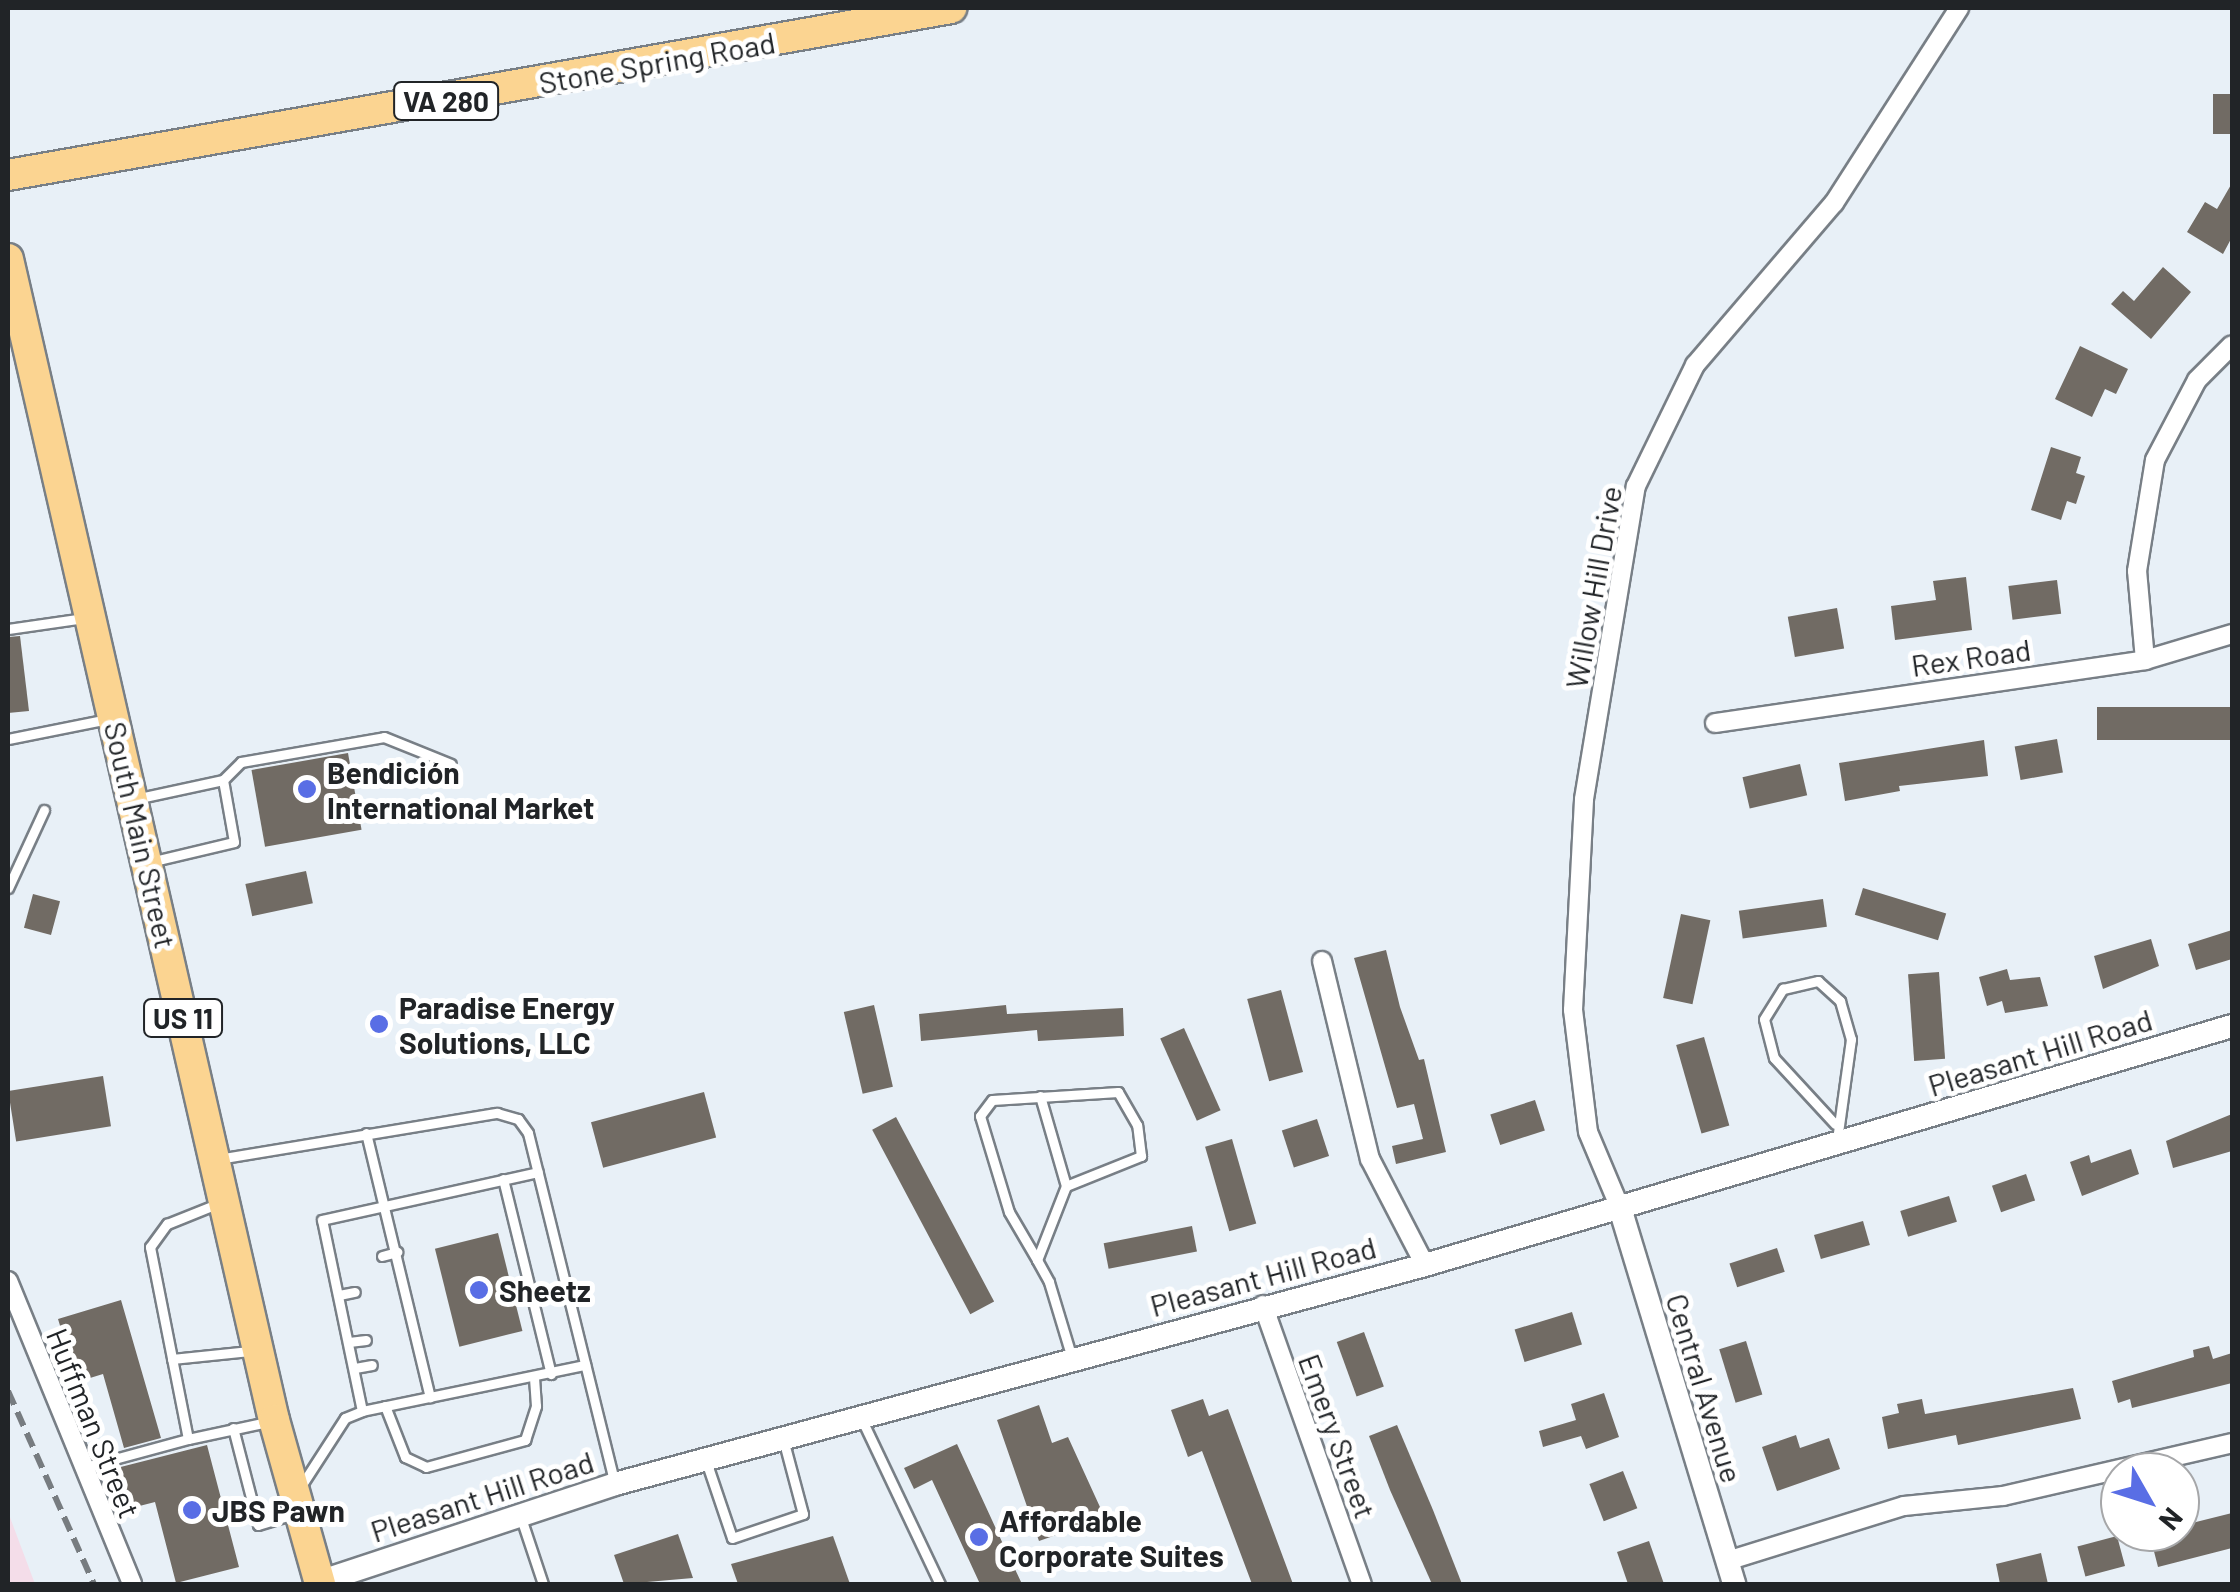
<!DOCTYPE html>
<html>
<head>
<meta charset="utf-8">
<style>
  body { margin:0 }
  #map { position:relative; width:2240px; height:1592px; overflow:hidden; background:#e8f0f7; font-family:Barlow,sans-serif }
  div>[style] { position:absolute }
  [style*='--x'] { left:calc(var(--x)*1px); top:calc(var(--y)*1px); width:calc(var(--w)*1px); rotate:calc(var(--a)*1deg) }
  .industrial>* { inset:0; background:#f4dde9 }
  .building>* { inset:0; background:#716b64; transform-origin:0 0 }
  .roads { filter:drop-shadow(2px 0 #787f86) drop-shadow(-2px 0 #787f86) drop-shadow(0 2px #787f86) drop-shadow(0 -2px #787f86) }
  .service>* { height:9px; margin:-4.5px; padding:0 4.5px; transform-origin:4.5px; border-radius:4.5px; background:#fff }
  .minor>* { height:18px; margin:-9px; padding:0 9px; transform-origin:9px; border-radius:9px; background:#fff }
  .tertiary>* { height:22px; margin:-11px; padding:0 11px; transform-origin:11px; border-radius:11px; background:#fff }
  .primary>* { height:30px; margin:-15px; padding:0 15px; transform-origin:15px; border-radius:15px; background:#fbd491 }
  .rail>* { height:6px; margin-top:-3px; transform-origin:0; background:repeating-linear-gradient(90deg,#777c80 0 15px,transparent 0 23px) }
  .dots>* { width:28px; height:28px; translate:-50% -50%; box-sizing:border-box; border:5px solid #fff; border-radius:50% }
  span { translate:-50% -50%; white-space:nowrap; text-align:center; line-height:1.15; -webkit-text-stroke:10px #fff; paint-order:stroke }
  .shield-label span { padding:2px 8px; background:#fff; border:2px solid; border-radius:8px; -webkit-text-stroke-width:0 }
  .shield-label { font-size:28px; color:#212427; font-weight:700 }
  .street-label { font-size:30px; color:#212427 }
  .poi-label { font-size:30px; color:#212427; font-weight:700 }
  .left { translate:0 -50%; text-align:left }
  .frame { position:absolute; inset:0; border:10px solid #212427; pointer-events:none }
  .north { position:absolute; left:2100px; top:1452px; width:100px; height:100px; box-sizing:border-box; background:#fff; border:2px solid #a6a7a9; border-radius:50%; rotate:129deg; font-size:28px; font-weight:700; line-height:40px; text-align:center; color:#212427 }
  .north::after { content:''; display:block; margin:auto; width:35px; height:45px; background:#596ee5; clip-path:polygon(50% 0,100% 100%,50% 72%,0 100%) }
</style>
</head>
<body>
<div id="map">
  <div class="industrial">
    <i style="clip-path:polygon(8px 1512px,35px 1584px,8px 1584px)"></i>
  </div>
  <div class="building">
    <i style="left:2232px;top:94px;width:40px;height:19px;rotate:90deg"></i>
    <i style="clip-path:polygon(2232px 183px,2232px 237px,2223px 254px,2187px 232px,2205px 202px,2217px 209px)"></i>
    <i style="clip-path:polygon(2163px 267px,2191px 292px,2151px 339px,2111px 304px,2123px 291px,2134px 301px)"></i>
    <i style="clip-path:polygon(2080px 346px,2128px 369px,2116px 394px,2105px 389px,2092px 417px,2055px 399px)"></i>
    <i style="clip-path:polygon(2051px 447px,2081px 457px,2076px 473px,2085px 476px,2076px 504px,2067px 501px,2061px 520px,2031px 510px)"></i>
    <i style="clip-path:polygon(1966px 577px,1972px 630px,1895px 640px,1891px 606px,1936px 600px,1933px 581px)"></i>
    <i style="left:2057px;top:580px;width:34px;height:49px;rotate:83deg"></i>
    <i style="left:1837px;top:608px;width:41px;height:50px;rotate:80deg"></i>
    <i style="clip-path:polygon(20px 636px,29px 711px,8px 713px,8px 637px)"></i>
    <i style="left:2232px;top:707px;width:33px;height:135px;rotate:90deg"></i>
    <i style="left:2057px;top:739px;width:34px;height:43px;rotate:80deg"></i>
    <i style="clip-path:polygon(1984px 740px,1988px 776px,1899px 786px,1900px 791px,1845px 801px,1839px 763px)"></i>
    <i style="left:348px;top:753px;width:78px;height:98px;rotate:80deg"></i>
    <i style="left:1800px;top:764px;width:32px;height:59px;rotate:77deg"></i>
    <i style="left:306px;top:871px;width:33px;height:62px;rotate:78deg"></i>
    <i style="left:1863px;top:888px;width:87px;height:28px;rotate:17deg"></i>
    <i style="left:33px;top:894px;width:28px;height:35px;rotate:15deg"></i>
    <i style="left:1823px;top:899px;width:28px;height:85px;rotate:82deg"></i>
    <i style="left:1681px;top:914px;width:30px;height:86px;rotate:12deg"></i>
    <i style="clip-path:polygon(2232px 930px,2232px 959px,2196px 970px,2188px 944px)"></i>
    <i style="clip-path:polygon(2151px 939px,2159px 966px,2103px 989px,2094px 956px)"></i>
    <i style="clip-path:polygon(1386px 950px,1400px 1007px,1419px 1060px,1424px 1059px,1446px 1152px,1396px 1164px,1392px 1146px,1423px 1139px,1414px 1104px,1397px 1108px,1354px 958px)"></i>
    <i style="clip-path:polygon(2007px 969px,2010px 980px,2040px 977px,2048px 1006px,2005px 1013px,2002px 1001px,1987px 1006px,1979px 977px)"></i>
    <i style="left:1939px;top:972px;width:87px;height:31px;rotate:86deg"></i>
    <i style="left:1281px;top:990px;width:85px;height:35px;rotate:75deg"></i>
    <i style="left:874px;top:1005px;width:84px;height:31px;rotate:77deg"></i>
    <i style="clip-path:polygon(1006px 1005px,1007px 1014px,1123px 1008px,1124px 1036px,1038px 1041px,1037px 1030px,921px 1041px,919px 1014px)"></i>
    <i style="left:1184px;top:1028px;width:90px;height:26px;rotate:66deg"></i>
    <i style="left:1704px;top:1037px;width:92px;height:29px;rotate:74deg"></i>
    <i style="left:103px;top:1076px;width:51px;height:96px;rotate:81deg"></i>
    <i style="left:704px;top:1092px;width:47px;height:117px;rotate:75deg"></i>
    <i style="left:1535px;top:1100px;width:32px;height:47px;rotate:72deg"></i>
    <i style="clip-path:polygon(2232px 1114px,2232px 1151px,2173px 1168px,2166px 1141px)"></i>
    <i style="left:896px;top:1117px;width:209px;height:27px;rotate:62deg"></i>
    <i style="left:1317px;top:1119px;width:39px;height:37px;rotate:72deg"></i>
    <i style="left:1232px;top:1139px;width:88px;height:28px;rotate:74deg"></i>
    <i style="clip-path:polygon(2131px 1149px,2139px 1174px,2082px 1196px,2070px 1162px,2089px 1155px,2091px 1163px)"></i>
    <i style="left:2026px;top:1174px;width:28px;height:36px;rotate:71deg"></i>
    <i style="left:1949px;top:1196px;width:27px;height:51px;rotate:73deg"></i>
    <i style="left:1863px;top:1221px;width:25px;height:51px;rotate:74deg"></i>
    <i style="left:1192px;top:1226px;width:26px;height:90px;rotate:79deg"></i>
    <i style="left:498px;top:1233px;width:101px;height:65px;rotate:76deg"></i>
    <i style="left:1777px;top:1248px;width:25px;height:50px;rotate:72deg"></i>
    <i style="clip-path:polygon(121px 1300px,161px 1438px,124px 1448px,103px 1374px,77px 1382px,58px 1319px)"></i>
    <i style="left:1572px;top:1312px;width:34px;height:60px;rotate:73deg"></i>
    <i style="left:1364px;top:1332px;width:58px;height:29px;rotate:70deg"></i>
    <i style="left:1746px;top:1341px;width:56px;height:28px;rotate:73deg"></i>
    <i style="clip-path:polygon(2209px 1346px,2213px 1359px,2232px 1353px,2232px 1383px,2132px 1408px,2130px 1399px,2118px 1403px,2112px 1381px,2194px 1357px,2193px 1350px)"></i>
    <i style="clip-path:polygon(2073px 1388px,2081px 1419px,1958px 1445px,1956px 1435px,1888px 1449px,1882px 1417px,1899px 1413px,1897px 1404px,1922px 1399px,1925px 1414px)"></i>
    <i style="clip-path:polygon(1604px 1393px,1619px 1437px,1586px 1449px,1581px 1436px,1543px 1447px,1539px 1431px,1576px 1420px,1571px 1404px)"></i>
    <i style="clip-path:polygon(1203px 1399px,1209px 1416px,1228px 1409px,1293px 1584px,1252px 1584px,1202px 1451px,1188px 1457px,1171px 1410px)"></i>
    <i style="clip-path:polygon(1039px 1405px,1052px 1443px,1068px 1437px,1105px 1518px,1039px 1541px,997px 1420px)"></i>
    <i style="clip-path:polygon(1397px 1425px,1433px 1510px,1462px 1584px,1432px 1584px,1390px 1490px,1369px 1436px)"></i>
    <i style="clip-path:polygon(1796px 1435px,1800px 1448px,1829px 1438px,1840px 1469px,1777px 1491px,1762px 1447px)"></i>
    <i style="clip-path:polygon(957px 1444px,1003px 1544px,1022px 1584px,980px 1584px,932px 1480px,914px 1489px,904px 1468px)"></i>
    <i style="clip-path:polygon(207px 1445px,239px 1567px,176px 1583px,155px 1502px,116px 1512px,101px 1472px)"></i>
    <i style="left:1623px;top:1471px;width:40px;height:36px;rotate:69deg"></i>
    <i style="clip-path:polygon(2232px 1513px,2232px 1548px,2158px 1567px,2149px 1532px,2180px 1532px,2180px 1526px)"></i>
    <i style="clip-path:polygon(678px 1534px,693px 1578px,624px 1584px,614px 1555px)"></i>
    <i style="clip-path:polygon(833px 1536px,850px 1584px,738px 1584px,731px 1564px)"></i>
    <i style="left:2117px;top:1536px;width:31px;height:41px;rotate:75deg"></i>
    <i style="clip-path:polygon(1649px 1541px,1664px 1584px,1628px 1584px,1617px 1552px)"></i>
    <i style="clip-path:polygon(2041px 1553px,2048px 1584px,2000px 1584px,1996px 1564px)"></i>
  </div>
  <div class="roads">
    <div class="service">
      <i style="--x:8;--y:629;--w:77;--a:-8.2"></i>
      <i style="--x:8;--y:739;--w:102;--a:-11.3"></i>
      <i style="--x:223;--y:780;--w:25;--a:-45"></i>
      <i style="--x:241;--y:762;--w:145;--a:-9.9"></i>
      <i style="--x:384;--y:737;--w:72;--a:21.9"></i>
      <i style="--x:135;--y:799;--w:90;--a:-12.2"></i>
      <i style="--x:223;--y:780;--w:63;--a:79.9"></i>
      <i style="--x:234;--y:842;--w:86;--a:166.6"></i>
      <i style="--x:8;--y:888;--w:86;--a:-65.2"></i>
      <i style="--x:1040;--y:1096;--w:94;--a:73.9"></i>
      <i style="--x:1835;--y:1124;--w:90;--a:-132.7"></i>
      <i style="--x:1774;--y:1058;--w:40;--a:-104.4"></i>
      <i style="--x:1764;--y:1019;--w:36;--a:-58"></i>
      <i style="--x:1783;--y:989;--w:36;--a:-13"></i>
      <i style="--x:1818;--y:981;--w:30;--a:42"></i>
      <i style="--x:1840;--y:1001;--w:40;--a:74"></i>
      <i style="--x:1851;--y:1039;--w:102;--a:97.9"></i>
      <i style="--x:366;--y:1133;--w:272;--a:76.4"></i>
      <i style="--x:218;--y:1159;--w:283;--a:-9.4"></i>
      <i style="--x:497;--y:1113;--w:22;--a:16"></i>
      <i style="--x:518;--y:1119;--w:17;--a:54"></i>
      <i style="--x:528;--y:1133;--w:362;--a:76.1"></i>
      <i style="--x:503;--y:1179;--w:201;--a:76.2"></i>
      <i style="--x:382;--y:1256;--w:16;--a:-15"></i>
      <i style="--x:1037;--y:1260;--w:79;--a:-68.6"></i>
      <i style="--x:1066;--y:1186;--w:81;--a:-21.8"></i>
      <i style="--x:1141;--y:1156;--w:31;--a:-97"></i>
      <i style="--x:1137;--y:1125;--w:38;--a:-120"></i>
      <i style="--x:1118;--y:1092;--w:126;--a:176.4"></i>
      <i style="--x:992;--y:1100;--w:20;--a:127"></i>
      <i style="--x:980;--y:1116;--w:100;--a:73.2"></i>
      <i style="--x:1009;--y:1212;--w:56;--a:59.7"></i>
      <i style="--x:1037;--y:1260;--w:25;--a:61"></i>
      <i style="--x:1049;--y:1282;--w:79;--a:73.2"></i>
      <i style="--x:339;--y:1295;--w:16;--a:-11"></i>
      <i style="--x:349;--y:1342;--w:17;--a:-7"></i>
      <i style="--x:172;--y:1359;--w:78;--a:-5.9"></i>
      <i style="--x:355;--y:1368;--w:17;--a:-10"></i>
      <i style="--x:385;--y:1406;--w:55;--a:68.6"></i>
      <i style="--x:405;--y:1457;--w:23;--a:25"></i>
      <i style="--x:426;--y:1467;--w:103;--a:-15.3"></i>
      <i style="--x:525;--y:1440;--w:36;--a:-72"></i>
      <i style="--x:536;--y:1406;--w:29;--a:-94"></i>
      <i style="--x:362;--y:1411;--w:195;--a:-101.8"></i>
      <i style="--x:322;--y:1220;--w:221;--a:-12.5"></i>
      <i style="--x:861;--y:1418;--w:184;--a:64.6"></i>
      <i style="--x:233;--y:1428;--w:100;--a:75.5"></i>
      <i style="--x:258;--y:1525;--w:37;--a:-17"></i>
      <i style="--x:188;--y:1439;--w:81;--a:-12.1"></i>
      <i style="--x:706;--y:1461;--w:81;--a:71.3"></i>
      <i style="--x:732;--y:1538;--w:75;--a:-18.7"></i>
      <i style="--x:803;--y:1514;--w:78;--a:-104.9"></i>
      <i style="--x:85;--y:1467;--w:107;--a:-15.2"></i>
      <i style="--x:188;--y:1439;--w:196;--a:-101.2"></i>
      <i style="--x:150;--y:1247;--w:29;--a:-54"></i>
      <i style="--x:167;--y:1224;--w:54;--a:-21.8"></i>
      <i style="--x:301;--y:1486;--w:81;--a:-57.1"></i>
      <i style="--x:345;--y:1418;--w:18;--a:-22"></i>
      <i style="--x:362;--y:1411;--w:228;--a:-11.7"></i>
      <i style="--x:521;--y:1518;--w:70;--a:71.6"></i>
    </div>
    <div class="minor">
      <i style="--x:2145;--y:660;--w:89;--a:-95.1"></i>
      <i style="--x:2137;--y:571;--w:112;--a:-80.8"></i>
      <i style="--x:2155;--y:460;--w:90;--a:-62.3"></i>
      <i style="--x:2197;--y:380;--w:49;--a:-45"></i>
      <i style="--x:1715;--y:723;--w:435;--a:-8.3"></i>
      <i style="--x:2145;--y:660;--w:91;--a:-16.6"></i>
      <i style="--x:1322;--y:961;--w:204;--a:76.4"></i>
      <i style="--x:1370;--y:1159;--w:119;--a:62.6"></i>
      <i style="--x:1620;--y:1208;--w:82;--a:-112.8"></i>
      <i style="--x:1588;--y:1132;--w:123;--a:-97"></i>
      <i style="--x:1573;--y:1010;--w:211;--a:-87"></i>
      <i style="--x:1584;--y:799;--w:317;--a:-80.6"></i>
      <i style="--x:1636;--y:486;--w:135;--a:-64"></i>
      <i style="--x:1695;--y:365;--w:213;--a:-49.4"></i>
      <i style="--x:1834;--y:203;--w:232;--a:-57.3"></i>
      <i style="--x:8;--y:1281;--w:327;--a:67.7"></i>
      <i style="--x:1263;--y:1305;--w:296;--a:70.5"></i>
      <i style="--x:1727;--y:1561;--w:185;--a:-17.3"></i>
      <i style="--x:1904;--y:1506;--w:100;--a:-5.8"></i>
      <i style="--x:2003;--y:1496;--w:235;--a:-13"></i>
    </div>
    <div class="tertiary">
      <i style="--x:1620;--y:1208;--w:393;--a:73.1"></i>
      <i style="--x:319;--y:1582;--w:312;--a:-18.3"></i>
      <i style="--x:615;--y:1484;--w:839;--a:-15.13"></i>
      <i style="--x:1425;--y:1265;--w:842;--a:-16.5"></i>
    </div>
    <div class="primary">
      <i style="--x:8;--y:175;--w:958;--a:-10.04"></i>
      <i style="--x:8;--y:259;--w:1191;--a:77.1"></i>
      <i style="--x:274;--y:1420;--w:170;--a:74.3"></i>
    </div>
  </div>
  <div class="rail">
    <i style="--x:8;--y:1391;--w:211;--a:66"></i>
  </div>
  <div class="dots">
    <i style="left:307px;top:789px;background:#596ee5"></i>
    <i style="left:379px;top:1024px;background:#596ee5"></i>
    <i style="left:479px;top:1290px;background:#596ee5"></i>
    <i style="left:192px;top:1510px;background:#596ee5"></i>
    <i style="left:979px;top:1537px;background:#596ee5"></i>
  </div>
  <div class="shield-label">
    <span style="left:446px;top:101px">VA 280</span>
    <span style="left:183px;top:1018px">US 11</span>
  </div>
  <div class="street-label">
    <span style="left:657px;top:62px;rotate:-10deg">Stone Spring Road</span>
    <span style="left:1593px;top:587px;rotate:-80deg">Willow Hill Drive</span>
    <span style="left:1971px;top:657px;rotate:-8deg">Rex Road</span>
    <span style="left:141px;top:835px;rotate:77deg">South Main Street</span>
    <span style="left:2040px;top:1052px;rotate:-17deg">Pleasant Hill Road</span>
    <span style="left:1263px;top:1276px;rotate:-15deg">Pleasant Hill Road</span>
    <span style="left:1705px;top:1388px;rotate:73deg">Central Avenue</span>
    <span style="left:94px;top:1423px;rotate:68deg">Huffman Street</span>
    <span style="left:1338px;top:1436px;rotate:70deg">Emery Street</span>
    <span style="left:482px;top:1496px;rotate:-18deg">Pleasant Hill Road</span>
  </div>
  <div class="poi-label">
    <span class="left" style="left:327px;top:789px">Bendición<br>International Market</span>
    <span class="left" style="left:399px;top:1024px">Paradise Energy<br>Solutions, LLC</span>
    <span class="left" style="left:499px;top:1290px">Sheetz</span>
    <span class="left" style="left:212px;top:1510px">JBS Pawn</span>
    <span class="left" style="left:999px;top:1537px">Affordable<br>Corporate Suites</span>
  </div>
  <div class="frame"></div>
  <div class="north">N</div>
</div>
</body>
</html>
